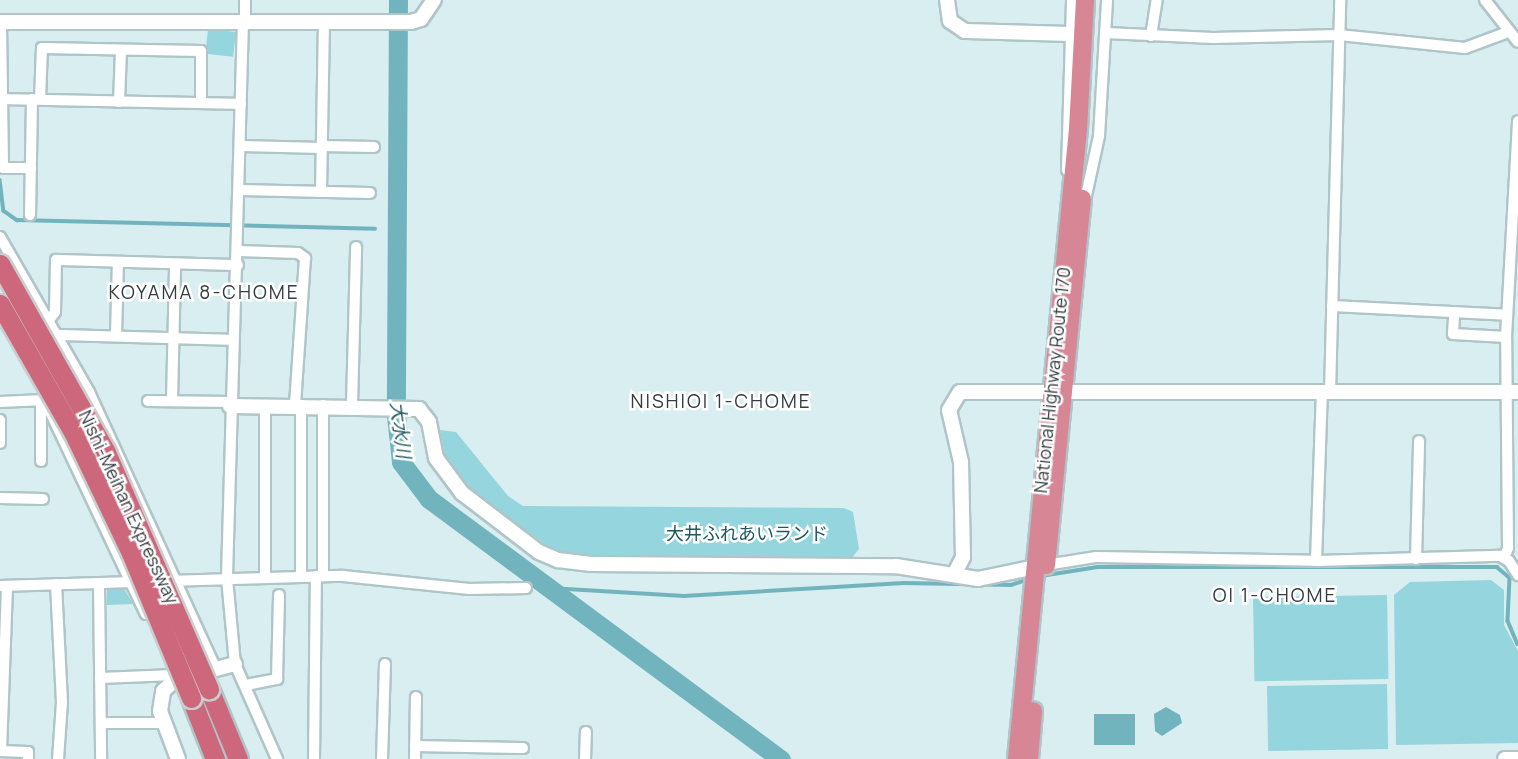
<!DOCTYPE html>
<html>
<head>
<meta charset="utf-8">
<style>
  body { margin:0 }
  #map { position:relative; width:1518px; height:759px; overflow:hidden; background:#d8eef0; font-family:Manrope,"Noto Sans JP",sans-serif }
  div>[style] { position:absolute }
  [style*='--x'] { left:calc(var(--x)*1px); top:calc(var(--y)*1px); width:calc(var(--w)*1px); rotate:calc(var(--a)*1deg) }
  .green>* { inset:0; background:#95d5dd; transform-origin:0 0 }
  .water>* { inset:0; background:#72b4bd; transform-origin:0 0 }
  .stream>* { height:3.5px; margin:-1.75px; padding:0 1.75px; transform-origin:1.75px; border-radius:1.75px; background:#72b4bd }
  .river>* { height:19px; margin:-9.5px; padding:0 9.5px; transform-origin:9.5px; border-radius:9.5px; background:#72b4bd }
  .roads { filter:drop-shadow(2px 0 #b0c5c7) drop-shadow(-2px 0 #b0c5c7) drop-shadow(0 2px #b0c5c7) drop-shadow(0 -2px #b0c5c7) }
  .minor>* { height:10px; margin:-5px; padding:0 5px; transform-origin:5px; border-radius:5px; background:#fff }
  .tertiary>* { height:14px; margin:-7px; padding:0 7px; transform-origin:7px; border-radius:7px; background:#fff }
  .trunk>* { height:18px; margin:-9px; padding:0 9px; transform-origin:9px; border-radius:9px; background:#d78696 }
  .motorway>* { height:19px; margin:-9.5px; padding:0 9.5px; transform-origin:9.5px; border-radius:9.5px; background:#cd687c }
  .bridges { filter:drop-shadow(2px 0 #cacdcd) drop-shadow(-2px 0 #cacdcd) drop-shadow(0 2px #cacdcd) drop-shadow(0 -2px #cacdcd) }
  .motorway-bridge>* { height:19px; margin:-9.5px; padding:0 9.5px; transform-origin:9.5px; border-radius:9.5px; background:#cd687c }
  span { translate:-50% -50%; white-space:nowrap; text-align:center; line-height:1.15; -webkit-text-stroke:5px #fff; paint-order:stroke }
  .street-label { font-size:18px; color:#353d3f }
  .park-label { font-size:18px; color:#1f585e }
  .neighbourhood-label { font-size:19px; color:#353d3f; letter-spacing:2px }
  .water-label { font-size:19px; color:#255d63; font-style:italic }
</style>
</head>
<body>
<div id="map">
  <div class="green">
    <i style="left:208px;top:29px;width:28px;height:25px;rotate:6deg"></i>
    <i style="clip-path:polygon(440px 430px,456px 432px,508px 496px,523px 506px,844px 508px,853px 512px,859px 549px,851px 559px,610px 557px,555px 551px,472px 494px,447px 465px)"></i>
    <i style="clip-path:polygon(1491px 580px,1504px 590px,1504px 625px,1518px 651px,1518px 743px,1396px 745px,1394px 595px,1410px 582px)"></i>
    <i style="clip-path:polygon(123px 587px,133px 604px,107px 605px,107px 588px)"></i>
    <i style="left:1387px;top:595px;width:84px;height:134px;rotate:89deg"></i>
    <i style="left:1387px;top:684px;width:65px;height:120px;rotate:89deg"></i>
  </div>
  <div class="water">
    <i style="clip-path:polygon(1166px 707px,1180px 715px,1182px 723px,1162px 736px,1155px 731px,1154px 714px)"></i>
    <i style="left:1094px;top:714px;width:41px;height:31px"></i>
  </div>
  <div class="stream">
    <i style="--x:0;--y:180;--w:31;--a:83"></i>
    <i style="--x:4;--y:211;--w:16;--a:35"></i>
    <i style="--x:17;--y:220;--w:358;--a:1.4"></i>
    <i style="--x:1041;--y:576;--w:57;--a:-9.1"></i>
    <i style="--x:1097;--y:567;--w:400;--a:0"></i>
    <i style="--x:1497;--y:567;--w:17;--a:40"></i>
    <i style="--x:1510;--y:578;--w:43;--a:92.7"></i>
    <i style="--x:1508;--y:621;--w:25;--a:67"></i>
    <i style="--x:550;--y:588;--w:134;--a:3.4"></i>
    <i style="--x:684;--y:596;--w:220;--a:-3.4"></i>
    <i style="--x:904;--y:583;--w:107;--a:1.1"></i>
    <i style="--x:1011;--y:585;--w:20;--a:-18"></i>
  </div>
  <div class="river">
    <i style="--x:398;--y:0;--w:415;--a:90.3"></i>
    <i style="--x:396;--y:415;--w:47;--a:83.9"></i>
    <i style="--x:401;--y:462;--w:46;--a:52.9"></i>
    <i style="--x:429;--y:499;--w:438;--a:36.5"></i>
  </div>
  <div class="roads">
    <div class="minor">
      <i style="--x:1485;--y:0;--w:53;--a:51.8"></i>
      <i style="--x:243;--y:21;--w:557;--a:91.65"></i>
      <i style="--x:227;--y:578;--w:86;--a:84.7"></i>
      <i style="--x:235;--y:664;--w:104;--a:66.1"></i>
      <i style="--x:245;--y:21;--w:21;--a:-90"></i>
      <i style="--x:1;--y:22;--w:146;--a:89.2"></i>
      <i style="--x:3;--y:168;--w:28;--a:0"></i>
      <i style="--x:1106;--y:33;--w:107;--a:2.7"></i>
      <i style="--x:1213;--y:38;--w:126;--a:-1.4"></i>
      <i style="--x:1339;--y:35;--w:127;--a:5.9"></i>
      <i style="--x:1465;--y:48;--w:46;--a:-20.4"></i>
      <i style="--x:1151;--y:36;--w:36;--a:-81"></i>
      <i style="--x:2;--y:99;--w:239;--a:1.2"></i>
      <i style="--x:40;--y:99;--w:51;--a:-87.8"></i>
      <i style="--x:42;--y:48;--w:159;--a:1.1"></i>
      <i style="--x:201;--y:51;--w:52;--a:90"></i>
      <i style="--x:119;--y:102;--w:52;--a:-87.8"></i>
      <i style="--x:241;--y:146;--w:81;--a:1.4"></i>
      <i style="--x:322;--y:146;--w:52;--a:1.1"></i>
      <i style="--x:1067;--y:170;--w:170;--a:-88.3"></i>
      <i style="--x:240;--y:190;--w:130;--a:1.3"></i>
      <i style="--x:321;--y:192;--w:171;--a:-89"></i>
      <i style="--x:1084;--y:205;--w:71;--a:-77.7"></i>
      <i style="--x:1099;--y:136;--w:136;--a:-86.6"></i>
      <i style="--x:30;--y:215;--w:116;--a:-89"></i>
      <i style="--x:0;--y:237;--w:179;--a:60.1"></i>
      <i style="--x:89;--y:392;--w:305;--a:65.4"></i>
      <i style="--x:239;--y:251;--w:59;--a:1.9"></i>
      <i style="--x:298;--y:253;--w:9;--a:36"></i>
      <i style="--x:305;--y:258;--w:147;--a:93.9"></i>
      <i style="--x:1332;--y:306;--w:175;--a:2.9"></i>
      <i style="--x:1454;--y:318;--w:16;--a:94"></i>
      <i style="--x:1453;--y:334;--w:53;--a:3.2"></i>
      <i style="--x:49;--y:320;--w:10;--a:-53"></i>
      <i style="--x:55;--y:312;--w:52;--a:-88.9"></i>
      <i style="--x:56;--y:260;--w:182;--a:1.6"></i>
      <i style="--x:57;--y:335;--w:176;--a:1.6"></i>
      <i style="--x:116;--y:336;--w:74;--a:-88.5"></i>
      <i style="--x:1330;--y:392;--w:392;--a:-88.5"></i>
      <i style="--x:148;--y:401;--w:83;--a:0.7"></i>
      <i style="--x:172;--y:401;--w:137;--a:-88.7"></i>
      <i style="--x:0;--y:402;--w:44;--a:-2.6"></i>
      <i style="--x:352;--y:405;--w:158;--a:-88.5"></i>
      <i style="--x:265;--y:406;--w:171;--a:90"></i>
      <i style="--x:48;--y:407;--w:229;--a:64.7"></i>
      <i style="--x:0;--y:420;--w:23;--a:90"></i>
      <i style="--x:41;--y:461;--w:61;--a:-90"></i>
      <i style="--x:0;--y:498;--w:43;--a:1.3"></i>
      <i style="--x:1504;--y:558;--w:11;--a:-68"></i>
      <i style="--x:1508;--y:548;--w:211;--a:-90.5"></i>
      <i style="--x:1506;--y:337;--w:216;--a:-86.8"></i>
      <i style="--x:1416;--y:559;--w:118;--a:-88.5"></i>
      <i style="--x:1316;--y:561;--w:169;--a:-88"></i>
      <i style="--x:1046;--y:565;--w:51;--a:-9.1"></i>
      <i style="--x:1096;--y:557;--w:220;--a:1"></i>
      <i style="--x:1316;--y:561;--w:184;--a:-1.6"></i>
      <i style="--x:1500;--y:556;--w:10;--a:29"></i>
      <i style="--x:1509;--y:561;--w:17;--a:57"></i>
      <i style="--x:323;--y:576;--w:171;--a:-90"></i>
      <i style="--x:301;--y:577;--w:172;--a:-90"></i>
      <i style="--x:56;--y:584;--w:118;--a:87.1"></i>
      <i style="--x:62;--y:702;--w:57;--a:94"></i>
      <i style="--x:99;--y:584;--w:175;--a:89.3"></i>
      <i style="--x:0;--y:586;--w:343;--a:-1.7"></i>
      <i style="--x:343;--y:576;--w:127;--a:5.9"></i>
      <i style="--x:469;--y:589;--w:57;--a:-1"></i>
      <i style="--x:100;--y:678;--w:74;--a:-2.3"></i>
      <i style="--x:246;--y:685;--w:32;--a:-11"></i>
      <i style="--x:277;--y:679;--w:84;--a:-88.6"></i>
      <i style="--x:101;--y:723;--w:64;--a:0"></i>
      <i style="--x:415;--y:746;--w:108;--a:1.1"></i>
      <i style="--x:0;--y:751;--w:28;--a:2"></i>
      <i style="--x:28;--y:752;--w:7;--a:90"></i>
      <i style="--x:1;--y:751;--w:165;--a:-87.9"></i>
      <i style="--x:314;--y:759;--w:183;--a:-89.4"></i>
      <i style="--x:382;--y:759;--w:95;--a:-88.2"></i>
      <i style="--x:415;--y:759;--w:62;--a:-89.1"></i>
      <i style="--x:585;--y:759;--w:27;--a:-88"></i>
    </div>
    <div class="tertiary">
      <i style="--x:947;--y:0;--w:21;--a:82"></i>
      <i style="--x:950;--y:21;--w:18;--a:34"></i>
      <i style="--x:965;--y:31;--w:106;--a:1.6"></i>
      <i style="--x:0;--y:22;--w:411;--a:0"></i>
      <i style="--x:411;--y:22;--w:10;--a:-17"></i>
      <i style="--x:421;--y:19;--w:23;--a:-56"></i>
      <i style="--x:230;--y:406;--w:189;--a:0.9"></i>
      <i style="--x:419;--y:409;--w:16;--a:52"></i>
      <i style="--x:429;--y:422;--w:37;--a:79"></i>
      <i style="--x:436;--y:458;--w:44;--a:53.4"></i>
      <i style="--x:462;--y:493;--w:97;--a:37.5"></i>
      <i style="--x:539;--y:552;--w:21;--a:23"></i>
      <i style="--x:558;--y:560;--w:33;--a:7"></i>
      <i style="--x:591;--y:564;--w:305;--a:0.4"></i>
      <i style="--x:896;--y:566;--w:83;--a:9"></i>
      <i style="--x:978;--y:579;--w:68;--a:-11.8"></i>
      <i style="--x:954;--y:575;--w:20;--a:-63"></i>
      <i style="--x:963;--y:557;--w:95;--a:-91.2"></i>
      <i style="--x:961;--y:462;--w:53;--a:-103"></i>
      <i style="--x:949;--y:410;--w:21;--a:-59"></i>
      <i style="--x:960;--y:392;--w:558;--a:0"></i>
      <i style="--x:178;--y:759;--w:51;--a:-110.6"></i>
      <i style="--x:160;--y:711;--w:20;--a:-81"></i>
      <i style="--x:163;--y:691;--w:16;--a:-43"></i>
      <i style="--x:175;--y:680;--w:62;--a:-14.9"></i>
      <i style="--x:1505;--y:759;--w:13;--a:0"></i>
    </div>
    <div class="trunk">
      <i style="--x:1046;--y:565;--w:368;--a:-84.4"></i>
      <i style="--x:1017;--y:759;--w:633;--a:-84.47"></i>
      <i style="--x:1078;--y:129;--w:129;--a:-86.9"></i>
      <i style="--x:1029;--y:759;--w:48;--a:-85.2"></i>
    </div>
    <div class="motorway">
      <i style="--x:209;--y:689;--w:76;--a:67.5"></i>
      <i style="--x:191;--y:698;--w:66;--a:68.5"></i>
    </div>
  </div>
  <div class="bridges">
    <div class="motorway-bridge">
      <i style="--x:0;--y:264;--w:214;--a:60.6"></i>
      <i style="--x:105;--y:450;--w:261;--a:66.5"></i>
      <i style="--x:0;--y:304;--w:147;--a:60.3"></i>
      <i style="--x:73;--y:432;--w:134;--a:64.4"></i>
      <i style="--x:131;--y:553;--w:157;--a:67.5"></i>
    </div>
  </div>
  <div class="street-label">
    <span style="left:1052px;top:380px;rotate:-84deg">National Highway Route 170</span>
    <span style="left:129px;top:507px;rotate:65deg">Nishi-Meihan Expressway</span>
  </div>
  <div class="park-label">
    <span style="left:747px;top:533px">大井ふれあいランド</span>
  </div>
  <div class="neighbourhood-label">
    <span style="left:204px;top:293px">KOYAMA 8-CHOME</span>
    <span style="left:721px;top:402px">NISHIOI 1-CHOME</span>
    <span style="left:1275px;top:596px">OI 1-CHOME</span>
  </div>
  <div class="water-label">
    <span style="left:400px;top:430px;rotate:83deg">大水川</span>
  </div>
</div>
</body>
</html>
